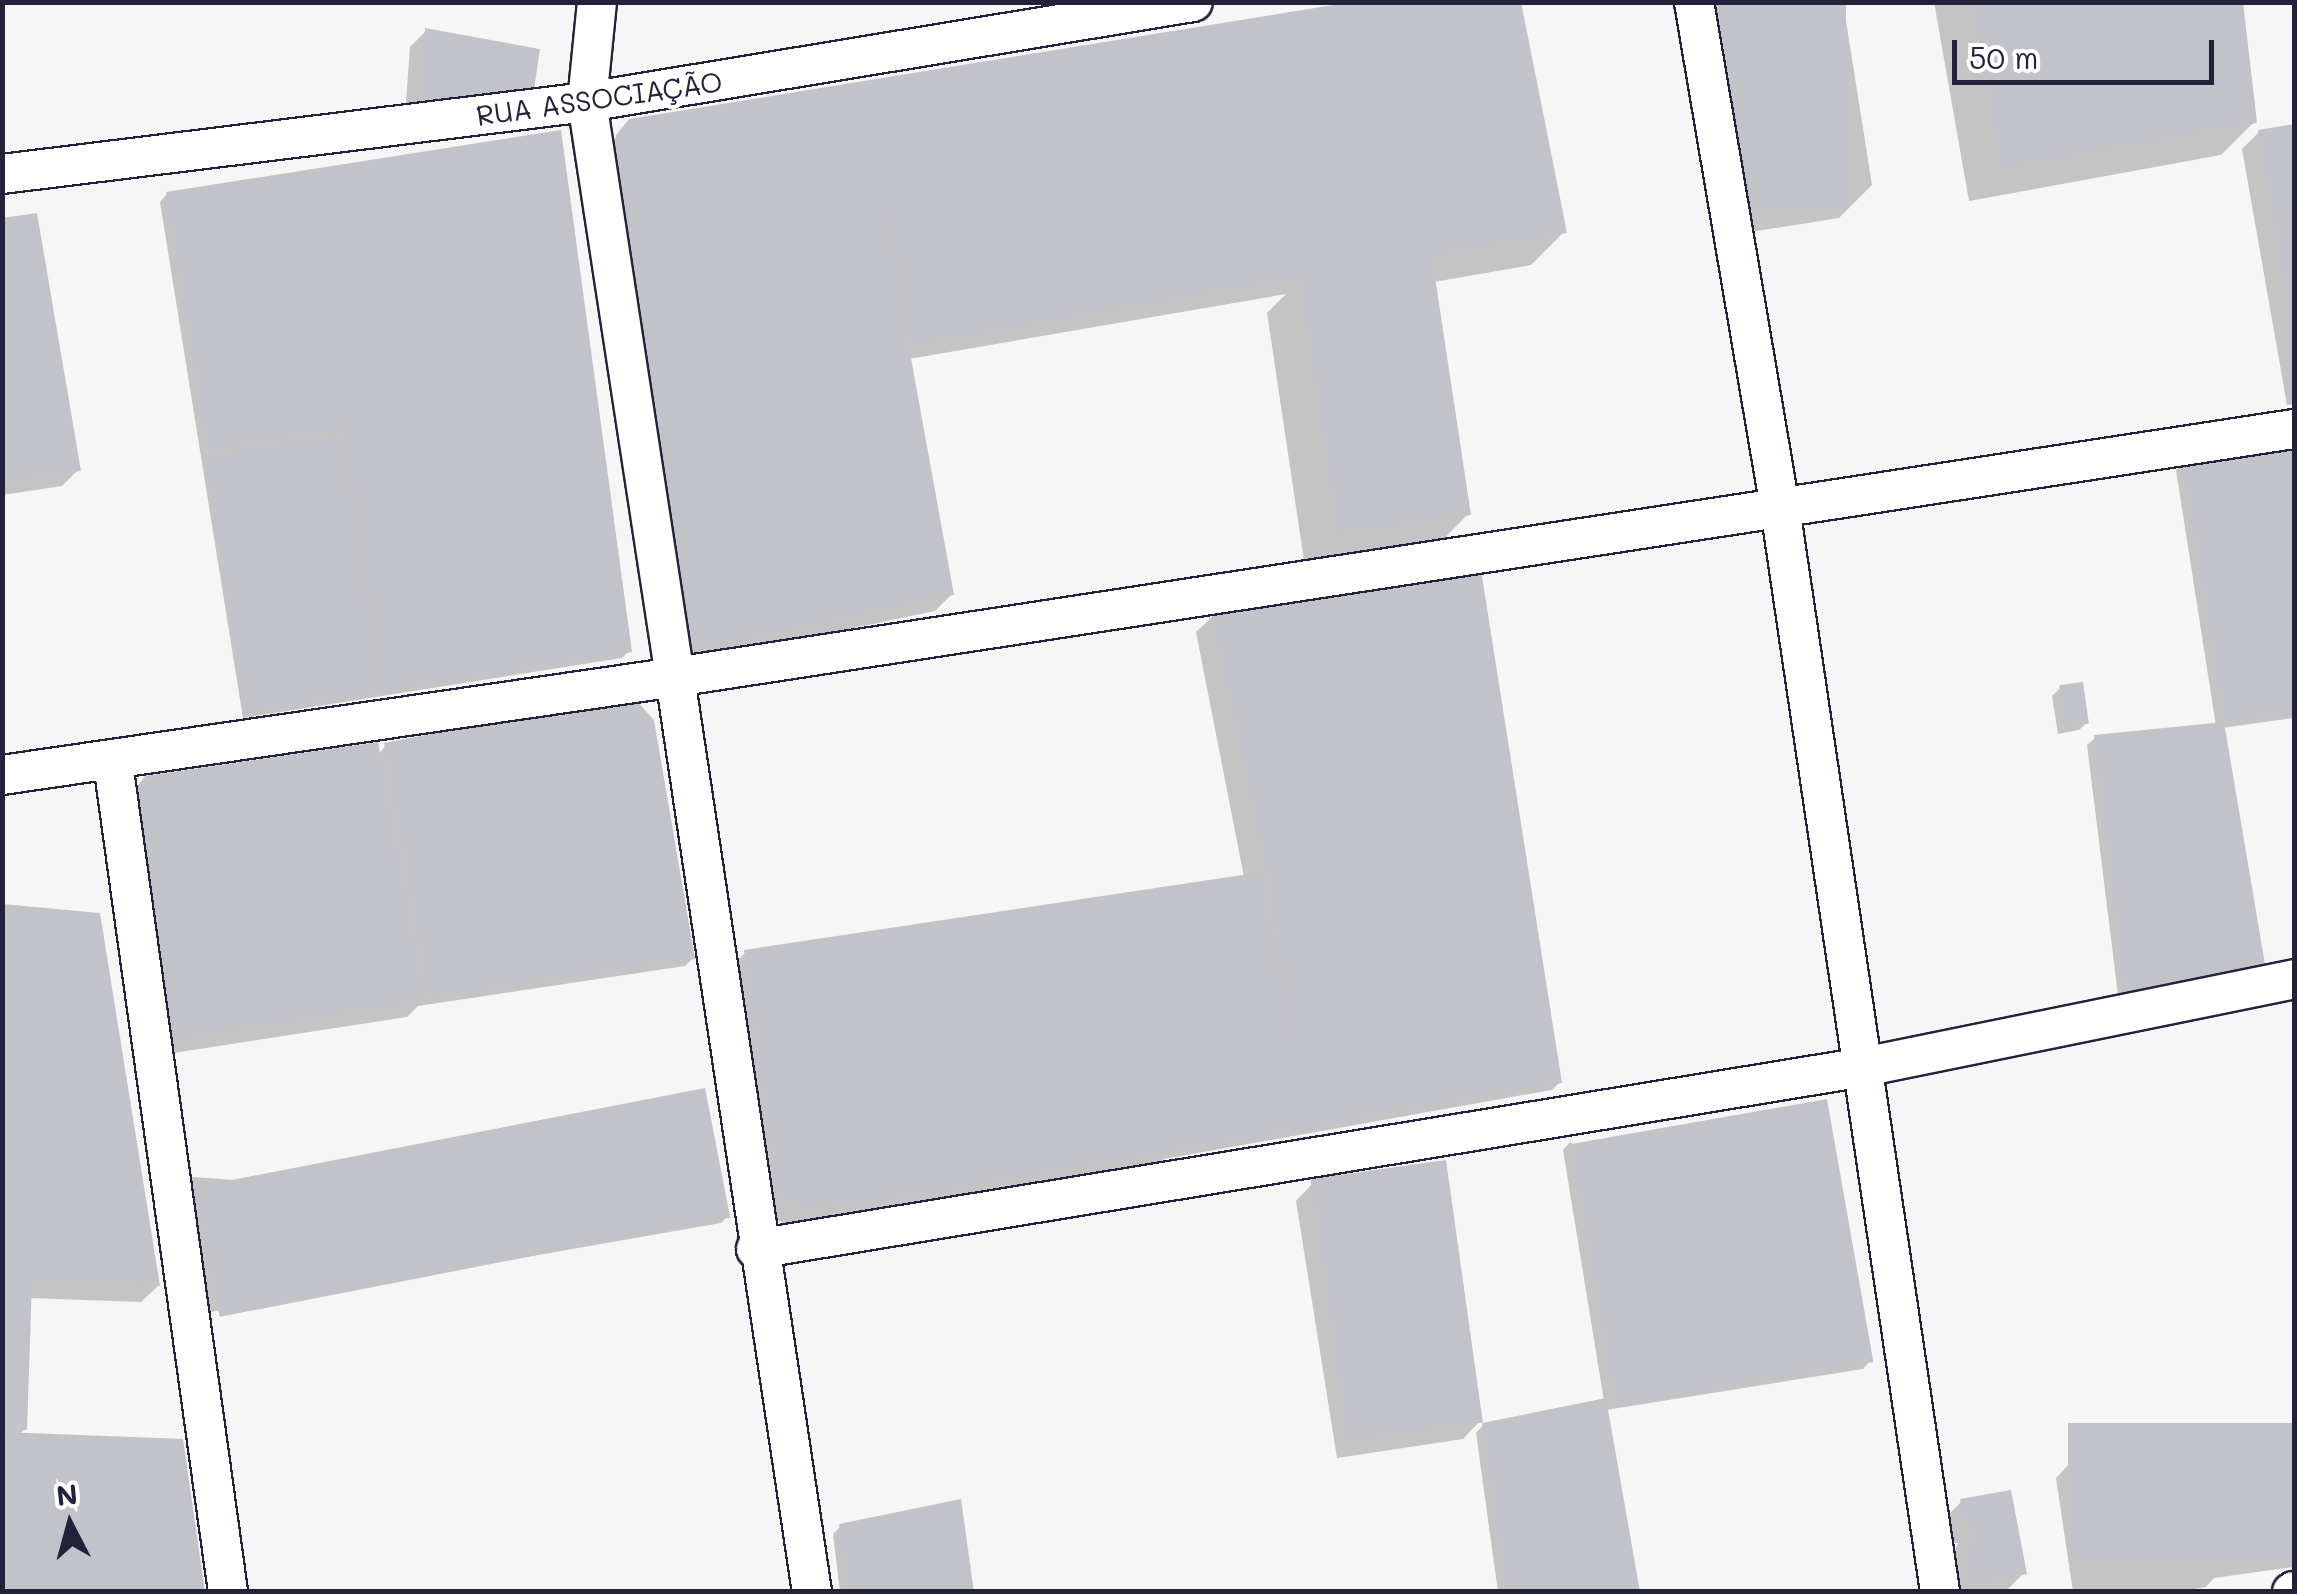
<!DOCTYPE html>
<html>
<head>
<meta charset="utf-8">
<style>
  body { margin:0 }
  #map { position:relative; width:2297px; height:1594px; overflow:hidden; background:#f6f6f7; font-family:Mali,sans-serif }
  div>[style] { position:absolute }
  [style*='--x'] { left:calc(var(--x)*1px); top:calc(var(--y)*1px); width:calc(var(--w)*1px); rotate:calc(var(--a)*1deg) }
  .shadow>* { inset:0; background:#0003 }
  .building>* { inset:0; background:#c2c2c9; transform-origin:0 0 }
  .roads { filter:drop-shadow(2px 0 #22223b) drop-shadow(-2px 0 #22223b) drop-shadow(0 2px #22223b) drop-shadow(0 -2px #22223b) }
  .street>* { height:38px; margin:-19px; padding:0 19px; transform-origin:19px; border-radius:19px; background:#fff }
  span { translate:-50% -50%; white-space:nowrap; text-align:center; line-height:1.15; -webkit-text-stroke:9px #fff; paint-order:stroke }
  .street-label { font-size:28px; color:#22223b }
  .frame { position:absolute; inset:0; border:5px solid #22223b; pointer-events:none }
  .north { position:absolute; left:20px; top:1474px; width:100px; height:100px; -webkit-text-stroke:8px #fff; paint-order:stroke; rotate:354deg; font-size:28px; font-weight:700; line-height:40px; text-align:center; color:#22223b }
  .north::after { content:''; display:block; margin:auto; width:35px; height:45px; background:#22223b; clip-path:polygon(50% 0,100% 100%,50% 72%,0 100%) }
  .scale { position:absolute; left:1952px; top:40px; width:262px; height:45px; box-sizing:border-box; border:5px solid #22223b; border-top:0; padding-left:12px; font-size:30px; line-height:35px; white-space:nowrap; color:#22223b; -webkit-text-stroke:8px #fff; paint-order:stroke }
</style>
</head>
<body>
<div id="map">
  <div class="shadow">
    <i style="clip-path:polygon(1672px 2px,1843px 2px,1872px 185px,1839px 218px,1713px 238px)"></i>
    <i style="clip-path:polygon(1934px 2px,2240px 2px,2254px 122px,2221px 155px,1969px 201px)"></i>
    <i style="clip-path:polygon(426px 31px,532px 88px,515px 105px,405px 116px,410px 47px)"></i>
    <i style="clip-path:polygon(2294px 127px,2294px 404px,2287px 405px,2242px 149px,2259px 132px)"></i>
    <i style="clip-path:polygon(622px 130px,1564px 232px,1531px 265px,1434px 282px,1468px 514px,1436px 547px,1305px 567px,1267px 313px,1286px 294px,909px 359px,952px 594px,935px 611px,692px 662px,672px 646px,609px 145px)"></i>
    <i style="clip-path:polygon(167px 194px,629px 651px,622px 658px,243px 718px,160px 202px)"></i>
    <i style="clip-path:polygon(2px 221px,78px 470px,62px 486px,2px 495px)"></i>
    <i style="clip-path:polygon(2294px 442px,2294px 718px,2222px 728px,2264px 975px,2119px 1003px,2087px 745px,2095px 738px,2216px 726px,2176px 470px,2192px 455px)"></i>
    <i style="clip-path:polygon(1213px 616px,1560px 1082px,1552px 1090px,1164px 1159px,1155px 1168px,787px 1225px,763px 1212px,728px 969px,745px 953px,1244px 877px,1196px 632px)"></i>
    <i style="clip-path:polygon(2060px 688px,2087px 723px,2079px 730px,2058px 734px,2052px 696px)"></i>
    <i style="clip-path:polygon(386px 745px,692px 959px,685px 966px,418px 1006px,407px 1017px,154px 1056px)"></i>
    <i style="clip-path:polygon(2px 907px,158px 1286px,141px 1302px,29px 1298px,25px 1429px,18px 1435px,201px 1592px,2px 1592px)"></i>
    <i style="clip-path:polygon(1570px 1142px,1870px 1361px,1863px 1369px,1606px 1410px,1637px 1592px,1498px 1592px,1476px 1433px,1483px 1425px,1604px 1401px,1563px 1150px)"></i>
    <i style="clip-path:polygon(193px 1177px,728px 1216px,721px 1223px,205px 1313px,185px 1184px)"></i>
    <i style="clip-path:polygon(1312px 1184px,1479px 1422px,1463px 1439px,1337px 1458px,1296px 1201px)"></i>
    <i style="clip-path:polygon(2294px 1425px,2294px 1567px,2214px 1578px,2206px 1587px,2176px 1592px,2073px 1592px,2056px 1478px,2072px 1461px)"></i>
    <i style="clip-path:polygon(1962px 1501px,2024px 1573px,2008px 1589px,1954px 1592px,1951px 1560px,1958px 1543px,1949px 1543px,1945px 1518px)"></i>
    <i style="clip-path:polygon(841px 1526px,972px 1592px,840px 1592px,833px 1534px)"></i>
  </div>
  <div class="building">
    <i style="clip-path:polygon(evenodd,1352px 2px,1521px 2px,1567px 233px,1432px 257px,1471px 515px,1337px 535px,1299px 278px,909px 347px,954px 595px,709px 647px,688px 629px,635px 387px,651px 384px,616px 135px,629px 119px,1352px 2px,887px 196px,909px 347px,906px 348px,887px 196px)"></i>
    <i style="left:1710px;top:2px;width:136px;height:208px"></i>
    <i style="clip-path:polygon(1972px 2px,2243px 2px,2257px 123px,2001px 170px)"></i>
    <i style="clip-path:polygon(425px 28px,540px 49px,534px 89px,420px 101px)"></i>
    <i style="clip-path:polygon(2294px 124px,2294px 332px,2292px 333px,2258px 130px)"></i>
    <i style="clip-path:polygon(561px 130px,632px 652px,383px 691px,343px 430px,207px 450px,166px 192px)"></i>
    <i style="clip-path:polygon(37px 213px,81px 471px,2px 482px,2px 218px)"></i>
    <i style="left:341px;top:433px;width:261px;height:138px;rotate:81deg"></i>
    <i style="clip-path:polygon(2294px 439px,2294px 713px,2224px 722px,2182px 460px)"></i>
    <i style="clip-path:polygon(1481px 570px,1562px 1083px,911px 1196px,804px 1209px,778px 1196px,744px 950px,1262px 872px,1292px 1050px,1266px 872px,1211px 613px)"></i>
    <i style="left:2083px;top:682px;width:42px;height:24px;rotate:82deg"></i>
    <i style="clip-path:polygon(632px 696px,654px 720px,695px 959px,428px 999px,384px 743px)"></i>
    <i style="clip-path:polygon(2224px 722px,2267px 976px,2198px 988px,2187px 978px,2181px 988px,2125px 997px,2094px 735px)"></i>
    <i style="clip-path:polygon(378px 742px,426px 1001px,170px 1041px,128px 800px,145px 776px)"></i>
    <i style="clip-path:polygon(2px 904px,100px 913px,160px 1286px,32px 1282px,27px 1430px,2px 1429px)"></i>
    <i style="left:705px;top:1088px;width:132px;height:520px;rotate:79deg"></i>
    <i style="left:1827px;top:1099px;width:267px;height:261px;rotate:80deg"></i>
    <i style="left:1446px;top:1160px;width:265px;height:137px;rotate:82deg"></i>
    <i style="clip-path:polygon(1606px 1398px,1640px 1592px,1506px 1592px,1482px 1423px)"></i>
    <i style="left:2294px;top:1423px;width:139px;height:226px;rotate:90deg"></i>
    <i style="clip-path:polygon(2px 1432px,183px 1439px,205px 1592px,2px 1591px)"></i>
    <i style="clip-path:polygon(2011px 1490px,2027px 1574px,1971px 1585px,1966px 1541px,1973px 1540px,1973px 1528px,1965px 1528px,1960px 1499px)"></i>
    <i style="clip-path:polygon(961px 1499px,974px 1592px,848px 1592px,839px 1524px)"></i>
  </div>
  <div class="roads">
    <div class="street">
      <i style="--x:1694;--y:2;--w:513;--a:80.35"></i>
      <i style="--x:1780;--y:508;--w:1096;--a:81.6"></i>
      <i style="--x:2;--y:174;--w:589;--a:-7.02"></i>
      <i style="--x:587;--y:102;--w:614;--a:-9.37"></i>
      <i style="--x:113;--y:763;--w:837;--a:82.1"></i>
      <i style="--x:2;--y:775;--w:680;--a:-8.28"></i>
      <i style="--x:675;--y:677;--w:582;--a:-98.7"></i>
      <i style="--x:587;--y:102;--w:100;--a:-84.3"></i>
      <i style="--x:756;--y:1249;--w:1117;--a:-9.33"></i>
      <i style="--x:1858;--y:1068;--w:445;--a:-11.5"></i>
      <i style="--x:812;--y:1592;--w:925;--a:-98.52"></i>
      <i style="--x:675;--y:677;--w:1638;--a:-8.71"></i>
      <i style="--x:2292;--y:1592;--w:2;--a:-27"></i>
    </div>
  </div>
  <div class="street-label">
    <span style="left:599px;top:98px;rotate:-8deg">RUA ASSOCIAÇÃO</span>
  </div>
  <div class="frame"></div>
  <div class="north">N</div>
  <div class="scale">50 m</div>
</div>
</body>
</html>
